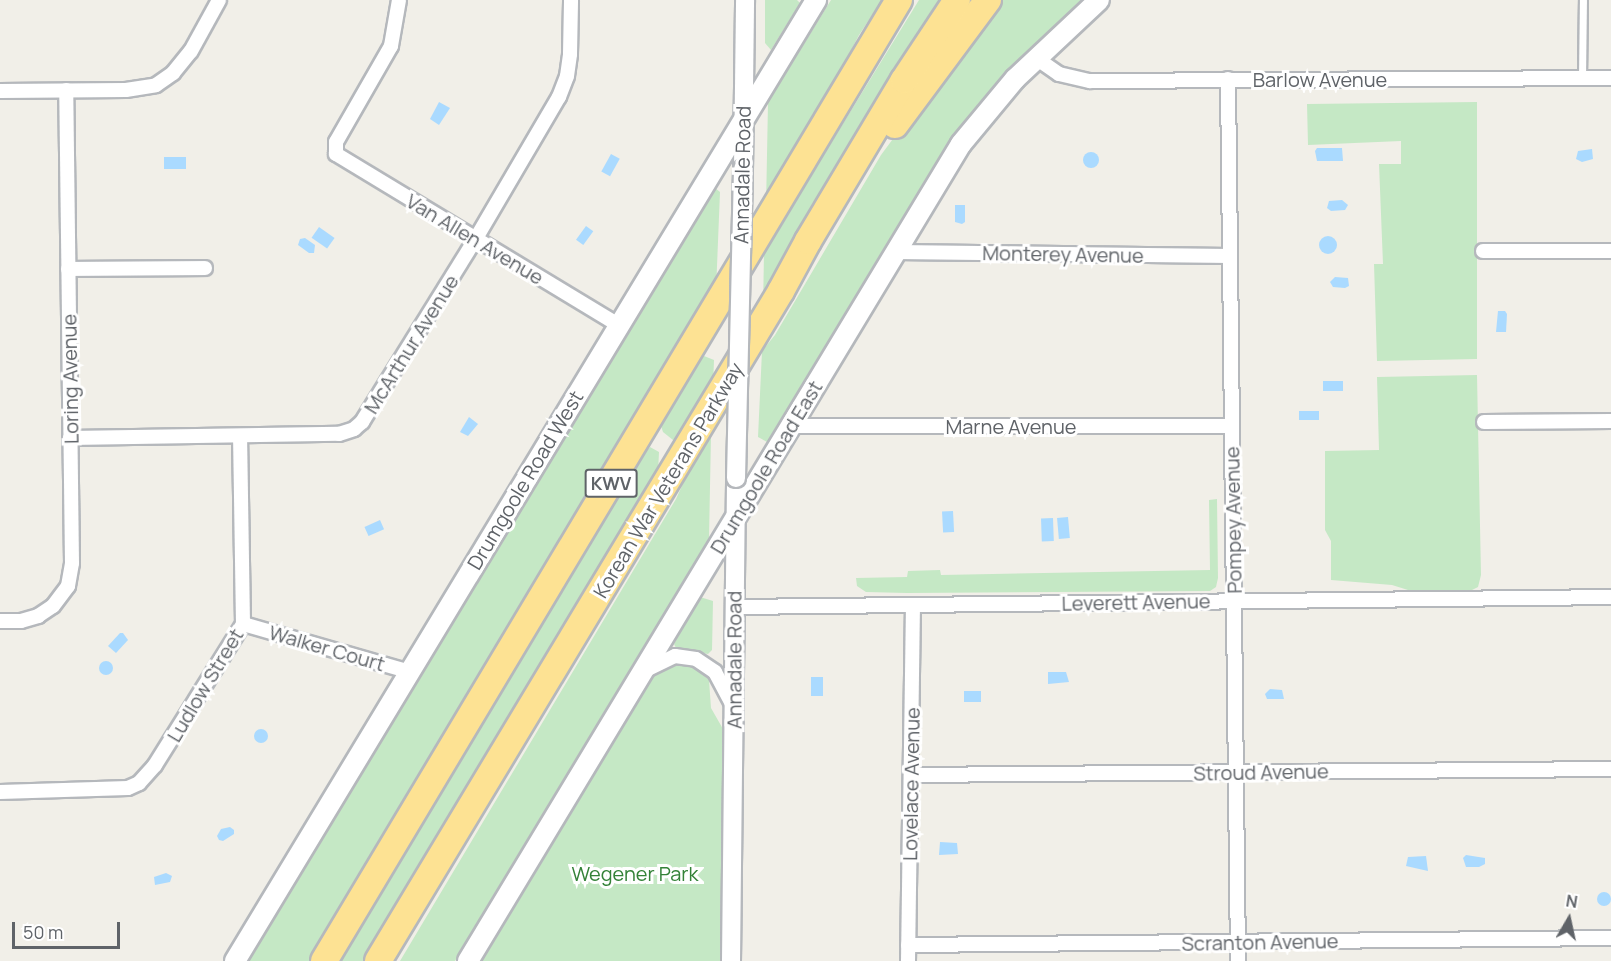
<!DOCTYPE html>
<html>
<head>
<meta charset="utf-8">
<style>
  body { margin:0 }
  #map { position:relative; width:1611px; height:961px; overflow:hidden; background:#f1efe8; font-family:Manrope,sans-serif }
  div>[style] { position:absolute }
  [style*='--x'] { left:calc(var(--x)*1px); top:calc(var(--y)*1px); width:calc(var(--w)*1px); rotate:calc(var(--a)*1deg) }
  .green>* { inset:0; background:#c5e8c5 }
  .water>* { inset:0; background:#aadaff; transform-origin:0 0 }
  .round { border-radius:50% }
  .roads { filter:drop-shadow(2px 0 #b5b8bc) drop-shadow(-2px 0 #b5b8bc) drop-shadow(0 2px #b5b8bc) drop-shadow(0 -2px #b5b8bc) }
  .service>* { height:7px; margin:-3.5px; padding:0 3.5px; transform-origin:3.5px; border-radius:3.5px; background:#fff }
  .minor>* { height:14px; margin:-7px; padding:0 7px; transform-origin:7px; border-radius:7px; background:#fff }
  .tertiary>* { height:18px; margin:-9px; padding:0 9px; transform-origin:9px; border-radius:9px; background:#fff }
  .secondary>* { height:20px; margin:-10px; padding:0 10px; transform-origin:10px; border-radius:10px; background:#fff }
  .motorway>* { height:26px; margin:-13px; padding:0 13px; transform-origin:13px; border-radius:13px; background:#fde293 }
  .bridges { filter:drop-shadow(2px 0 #b5b8bc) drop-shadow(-2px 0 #b5b8bc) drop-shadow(0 2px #b5b8bc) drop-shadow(0 -2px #b5b8bc) }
  .tertiary-bridge>* { height:18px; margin:-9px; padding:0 9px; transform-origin:9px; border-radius:9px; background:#fff }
  span { translate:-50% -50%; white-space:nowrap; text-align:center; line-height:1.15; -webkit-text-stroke:6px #fff; paint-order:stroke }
  .shield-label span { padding:2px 4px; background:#fff; border:2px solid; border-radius:4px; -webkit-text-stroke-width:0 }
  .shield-label { font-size:18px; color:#5f6368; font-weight:700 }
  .street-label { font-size:20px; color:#5f6368 }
  .park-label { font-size:20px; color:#348238 }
  .north { position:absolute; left:1539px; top:889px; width:60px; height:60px; -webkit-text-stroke:4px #fff; paint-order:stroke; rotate:9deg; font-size:16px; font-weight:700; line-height:24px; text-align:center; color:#5f6368 }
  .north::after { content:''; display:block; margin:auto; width:21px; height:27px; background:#5f6368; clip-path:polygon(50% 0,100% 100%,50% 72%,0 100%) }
  .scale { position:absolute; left:12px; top:922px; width:108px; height:27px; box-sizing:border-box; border:3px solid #5f6368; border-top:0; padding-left:8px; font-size:18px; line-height:21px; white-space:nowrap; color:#5f6368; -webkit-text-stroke:4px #fff; paint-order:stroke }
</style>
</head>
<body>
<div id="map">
  <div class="green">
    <i style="clip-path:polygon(765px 0,797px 0,800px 3px,771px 50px,765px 43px)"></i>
    <i style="clip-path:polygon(831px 0,882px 0,859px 35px,795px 159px,766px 207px,768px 102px)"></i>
    <i style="clip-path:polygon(919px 0,951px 0,763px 311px,764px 252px)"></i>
    <i style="clip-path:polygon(996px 0,1082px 0,1018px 61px,961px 128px,934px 168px,769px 443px,758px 437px,762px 351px,775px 335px,881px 155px)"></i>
    <i style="clip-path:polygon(1477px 102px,1477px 359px,1377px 361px,1374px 264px,1383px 264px,1379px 164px,1401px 164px,1401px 141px,1308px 145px,1307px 104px)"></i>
    <i style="clip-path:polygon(715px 188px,720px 192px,716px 291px,309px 961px,249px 961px)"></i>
    <i style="clip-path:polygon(704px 356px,714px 360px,713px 386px,678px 439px,673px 440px,663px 432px,660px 423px,698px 359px)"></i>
    <i style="clip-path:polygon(1477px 375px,1481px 575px,1478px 587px,1472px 590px,1408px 590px,1392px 585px,1331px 580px,1331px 541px,1325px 530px,1325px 451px,1379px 450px,1377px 377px)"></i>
    <i style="clip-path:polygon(711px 435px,709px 539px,455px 961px,400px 961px,676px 499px,686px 477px)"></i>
    <i style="clip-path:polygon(650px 447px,659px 452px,658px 473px,596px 578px,589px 584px,370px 961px,337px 961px,638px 461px)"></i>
    <i style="clip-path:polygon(1217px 499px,1218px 578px,1216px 587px,1210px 591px,907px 593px,866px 592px,857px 586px,856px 578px,907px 577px,908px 571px,940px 570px,941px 575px,1210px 570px,1209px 500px)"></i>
    <i style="clip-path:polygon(700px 597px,713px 601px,712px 650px,708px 654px,676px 648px,674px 644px)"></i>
    <i style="clip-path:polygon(683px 663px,698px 669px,709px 680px,711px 708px,723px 729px,720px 961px,482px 961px,653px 677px,670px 664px)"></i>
  </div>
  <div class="water">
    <i style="clip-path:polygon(439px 102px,450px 108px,439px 125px,430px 119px)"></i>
    <i style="clip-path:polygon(1317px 148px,1342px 148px,1343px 161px,1317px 161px,1315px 151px)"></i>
    <i style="clip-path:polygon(1592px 149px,1593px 159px,1582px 162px,1576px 159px,1578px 151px)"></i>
    <i class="round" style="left:1083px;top:152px;width:16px;height:16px"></i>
    <i style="left:611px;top:154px;width:10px;height:20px;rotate:29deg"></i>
    <i style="left:186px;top:157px;width:12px;height:22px;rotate:90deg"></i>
    <i style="clip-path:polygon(1342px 200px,1348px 205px,1345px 210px,1331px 211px,1327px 208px,1329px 201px)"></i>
    <i style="clip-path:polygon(955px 205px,965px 205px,965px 222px,962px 224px,955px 222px)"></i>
    <i style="left:586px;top:226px;width:9px;height:17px;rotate:36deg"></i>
    <i style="left:319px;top:227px;width:19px;height:13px;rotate:35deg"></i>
    <i class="round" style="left:1319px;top:236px;width:18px;height:18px"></i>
    <i style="clip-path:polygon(305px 238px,315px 245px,314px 253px,309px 253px,298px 245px,300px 239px)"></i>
    <i style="clip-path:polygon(1335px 277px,1348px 278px,1349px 286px,1345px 288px,1333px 287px,1330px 282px)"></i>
    <i style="clip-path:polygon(1498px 311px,1505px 311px,1507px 314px,1506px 332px,1496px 332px)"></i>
    <i style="left:1323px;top:381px;width:20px;height:10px"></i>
    <i style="left:1299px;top:411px;width:20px;height:9px"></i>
    <i style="clip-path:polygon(469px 417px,478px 424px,468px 436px,460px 432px)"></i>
    <i style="left:953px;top:511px;width:21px;height:11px;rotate:87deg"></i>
    <i style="left:1068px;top:517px;width:21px;height:11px;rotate:85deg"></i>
    <i style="left:1053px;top:518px;width:23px;height:12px;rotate:88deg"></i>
    <i style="left:380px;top:520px;width:10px;height:17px;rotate:66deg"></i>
    <i style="clip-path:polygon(120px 633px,123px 633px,128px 640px,116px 653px,108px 646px)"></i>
    <i class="round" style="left:99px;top:661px;width:14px;height:14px"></i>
    <i style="clip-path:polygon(1048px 672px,1066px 672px,1069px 682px,1048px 684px)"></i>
    <i style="left:811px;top:677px;width:12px;height:19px"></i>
    <i style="clip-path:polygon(1270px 689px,1282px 690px,1284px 699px,1267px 699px,1265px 694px)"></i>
    <i style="left:964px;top:691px;width:17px;height:11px"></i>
    <i class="round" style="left:254px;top:729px;width:14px;height:14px"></i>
    <i style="clip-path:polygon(230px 827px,234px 830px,234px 834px,223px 841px,219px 840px,217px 836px,221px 829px)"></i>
    <i style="clip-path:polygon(940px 842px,957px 843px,958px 854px,939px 855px)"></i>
    <i style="clip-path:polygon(1466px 855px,1485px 858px,1485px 864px,1479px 867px,1466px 867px,1463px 858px)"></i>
    <i style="clip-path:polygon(1426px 856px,1428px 871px,1406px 866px,1408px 857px)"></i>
    <i style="clip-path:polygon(166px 873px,172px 876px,170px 882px,155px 885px,154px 877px)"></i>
    <i class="round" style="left:1597px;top:892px;width:14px;height:14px"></i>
  </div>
  <div class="roads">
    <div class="service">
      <i style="--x:1582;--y:78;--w:78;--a:-89.3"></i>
    </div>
    <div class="minor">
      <i style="--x:399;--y:0;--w:47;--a:99.9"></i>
      <i style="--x:391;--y:46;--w:111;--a:119.8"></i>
      <i style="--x:336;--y:142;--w:12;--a:90"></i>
      <i style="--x:336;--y:154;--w:330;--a:31.2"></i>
      <i style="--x:1036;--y:58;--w:28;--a:35"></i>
      <i style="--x:1059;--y:74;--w:32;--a:13"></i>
      <i style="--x:1090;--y:81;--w:521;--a:-0.33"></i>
      <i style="--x:1228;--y:79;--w:882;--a:89.35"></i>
      <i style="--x:0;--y:91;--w:126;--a:-0.5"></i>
      <i style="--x:126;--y:90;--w:30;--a:-9"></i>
      <i style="--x:156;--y:85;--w:21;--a:-35"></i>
      <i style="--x:173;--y:73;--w:28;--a:-51"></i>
      <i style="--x:191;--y:51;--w:58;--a:-61.2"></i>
      <i style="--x:1483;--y:251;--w:128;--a:0"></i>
      <i style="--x:896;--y:252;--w:334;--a:0.7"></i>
      <i style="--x:68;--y:269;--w:137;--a:-0.4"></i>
      <i style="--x:1484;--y:422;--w:127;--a:-0.5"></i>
      <i style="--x:790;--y:426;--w:442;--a:0"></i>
      <i style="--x:70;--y:438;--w:269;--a:-0.9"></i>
      <i style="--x:339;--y:434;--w:16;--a:-18"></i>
      <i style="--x:354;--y:429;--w:11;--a:-41"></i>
      <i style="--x:362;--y:422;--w:214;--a:-58.2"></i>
      <i style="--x:475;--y:240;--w:166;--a:-59.6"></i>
      <i style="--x:559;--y:97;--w:22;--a:-69"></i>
      <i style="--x:567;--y:76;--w:22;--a:-82"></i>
      <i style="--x:570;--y:54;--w:54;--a:-88.9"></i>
      <i style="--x:734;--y:607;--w:877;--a:-0.65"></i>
      <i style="--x:0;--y:621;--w:21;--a:0"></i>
      <i style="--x:21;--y:621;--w:18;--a:-16"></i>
      <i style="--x:38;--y:616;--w:18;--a:-34"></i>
      <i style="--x:53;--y:606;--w:25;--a:-53"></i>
      <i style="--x:68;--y:586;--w:23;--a:-80"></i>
      <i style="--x:72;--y:563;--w:473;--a:-90.7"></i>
      <i style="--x:243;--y:624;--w:174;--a:16"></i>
      <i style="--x:646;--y:670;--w:32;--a:-26"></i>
      <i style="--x:675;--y:656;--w:21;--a:8"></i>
      <i style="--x:696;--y:659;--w:23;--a:34"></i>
      <i style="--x:715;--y:672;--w:36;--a:62"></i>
      <i style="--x:911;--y:775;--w:700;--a:-0.49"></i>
      <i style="--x:0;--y:792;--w:128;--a:-1.8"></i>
      <i style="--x:128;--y:788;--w:12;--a:-24"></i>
      <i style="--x:139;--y:783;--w:24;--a:-48"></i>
      <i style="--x:155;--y:765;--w:166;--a:-58"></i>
      <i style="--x:243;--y:624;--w:187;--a:-90.9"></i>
      <i style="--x:908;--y:945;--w:703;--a:-0.57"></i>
      <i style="--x:908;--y:961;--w:355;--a:-89.2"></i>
    </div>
    <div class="tertiary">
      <i style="--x:743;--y:169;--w:169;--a:-89.3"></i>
      <i style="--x:731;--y:961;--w:483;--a:-89.4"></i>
    </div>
    <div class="secondary">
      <i style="--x:235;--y:961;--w:1123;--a:-58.84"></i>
      <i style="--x:468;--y:961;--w:954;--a:-58.89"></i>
      <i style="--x:961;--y:144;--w:85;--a:-50.3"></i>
      <i style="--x:1015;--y:79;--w:115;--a:-43.2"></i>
    </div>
    <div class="motorway">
      <i style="--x:895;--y:125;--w:156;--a:-53.4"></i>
      <i style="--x:324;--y:961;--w:1120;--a:-59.11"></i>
      <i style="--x:378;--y:961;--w:782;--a:-58.97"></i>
      <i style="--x:781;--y:291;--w:57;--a:-61.6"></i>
      <i style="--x:808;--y:241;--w:187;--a:-59.2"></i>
      <i style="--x:904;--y:80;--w:96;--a:-56.5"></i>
    </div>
  </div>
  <div class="bridges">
    <div class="tertiary-bridge">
      <i style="--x:736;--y:478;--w:309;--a:-88.7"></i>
    </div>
  </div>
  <div class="shield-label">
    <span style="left:611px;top:483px">KWV</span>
  </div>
  <div class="street-label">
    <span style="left:1320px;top:79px">Barlow Avenue</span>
    <span style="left:742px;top:175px;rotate:-89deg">Annadale Road</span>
    <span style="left:475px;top:239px;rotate:31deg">Van Allen Avenue</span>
    <span style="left:1063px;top:254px;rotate:1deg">Monterey Avenue</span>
    <span style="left:411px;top:344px;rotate:-58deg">McArthur Avenue</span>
    <span style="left:70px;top:379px;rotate:-91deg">Loring Avenue</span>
    <span style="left:1011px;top:426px">Marne Avenue</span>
    <span style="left:766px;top:467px;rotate:-59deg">Drumgoole Road East</span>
    <span style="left:525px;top:480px;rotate:-59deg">Drumgoole Road West</span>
    <span style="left:668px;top:480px;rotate:-59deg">Korean War Veterans Parkway</span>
    <span style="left:1233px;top:520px;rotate:-91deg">Pompey Avenue</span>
    <span style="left:1136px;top:602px;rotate:-1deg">Leverett Avenue</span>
    <span style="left:327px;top:648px;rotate:16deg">Walker Court</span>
    <span style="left:734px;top:660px;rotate:-90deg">Annadale Road</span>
    <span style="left:205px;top:685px;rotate:-59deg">Ludlow Street</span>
    <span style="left:1261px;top:772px;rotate:-1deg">Stroud Avenue</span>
    <span style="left:911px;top:784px;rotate:-89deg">Lovelace Avenue</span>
    <span style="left:1260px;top:942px;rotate:-1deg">Scranton Avenue</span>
  </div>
  <div class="park-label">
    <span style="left:635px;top:873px">Wegener Park</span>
  </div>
  <div class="north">N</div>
  <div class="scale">50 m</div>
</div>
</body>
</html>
